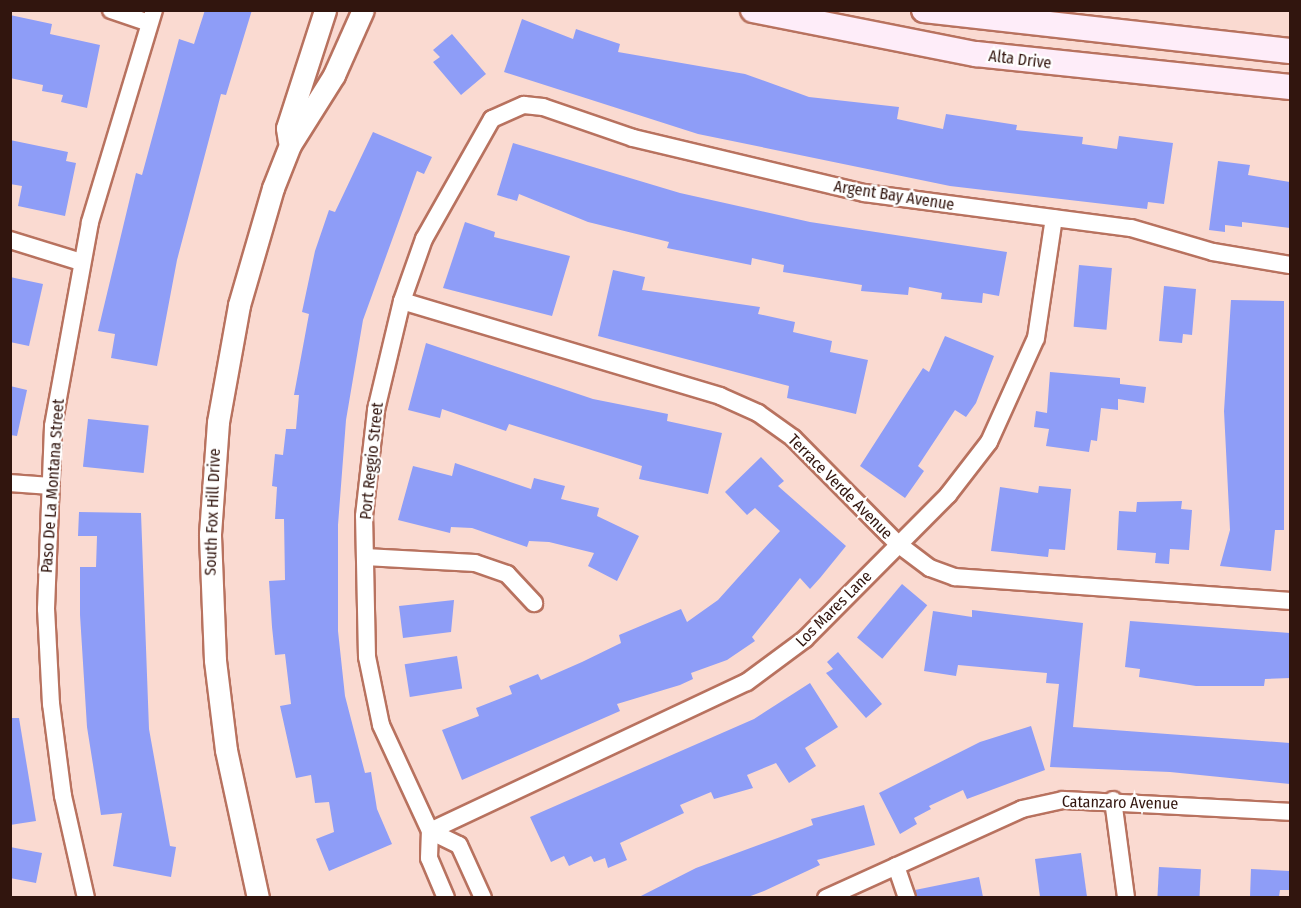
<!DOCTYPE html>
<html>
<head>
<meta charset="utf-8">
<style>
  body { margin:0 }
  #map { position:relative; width:1301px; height:908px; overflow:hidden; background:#fadad1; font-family:"Fira Sans Condensed",sans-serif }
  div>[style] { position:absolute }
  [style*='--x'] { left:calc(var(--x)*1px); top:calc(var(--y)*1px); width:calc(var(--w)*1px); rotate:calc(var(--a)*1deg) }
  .building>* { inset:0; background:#8e9df7; transform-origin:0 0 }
  .roads { filter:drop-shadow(2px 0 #b8725f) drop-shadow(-2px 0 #b8725f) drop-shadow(0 2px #b8725f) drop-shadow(0 -2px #b8725f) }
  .minor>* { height:16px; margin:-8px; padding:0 8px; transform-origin:8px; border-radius:8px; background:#fff }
  .tertiary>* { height:21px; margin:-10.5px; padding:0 10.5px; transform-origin:10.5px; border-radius:10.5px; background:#fff }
  .secondary>* { height:24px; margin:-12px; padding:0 12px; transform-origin:12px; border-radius:12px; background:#feedf9 }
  span { translate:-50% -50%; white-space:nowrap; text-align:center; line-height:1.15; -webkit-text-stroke:4.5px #fff; paint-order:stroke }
  .street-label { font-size:16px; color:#31150e }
  .frame { position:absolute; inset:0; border:12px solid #31150e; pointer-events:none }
</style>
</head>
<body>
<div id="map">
  <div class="building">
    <i style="clip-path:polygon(205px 10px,252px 10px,226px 95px,221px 94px,177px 260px,157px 366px,111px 358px,115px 334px,98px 331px,136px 173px,142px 175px,179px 39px,194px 44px)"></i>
    <i style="clip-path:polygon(10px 15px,52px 24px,50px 34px,100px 45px,87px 108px,61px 102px,63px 95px,42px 91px,43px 85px,10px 78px)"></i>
    <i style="clip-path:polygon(522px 19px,573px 39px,576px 29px,593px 35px,620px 44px,618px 52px,745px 74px,809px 97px,899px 107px,897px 119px,943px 129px,946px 114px,1017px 125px,1016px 130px,1083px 137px,1082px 144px,1117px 149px,1119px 136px,1173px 143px,1164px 204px,1148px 202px,1147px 209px,950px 186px,698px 134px,504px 72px)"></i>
    <i style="clip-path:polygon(452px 34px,486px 74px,461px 95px,433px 62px,440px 57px,433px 50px)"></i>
    <i style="clip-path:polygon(373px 132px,432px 157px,424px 174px,417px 171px,363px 320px,346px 420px,338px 525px,338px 631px,345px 696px,365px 773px,371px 772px,377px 809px,392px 844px,329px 871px,316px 839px,334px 832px,329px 802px,315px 803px,311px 775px,296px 778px,280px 706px,291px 704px,285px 654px,275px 655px,272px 627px,269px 581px,285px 580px,284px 519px,275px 519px,277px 487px,272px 486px,275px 454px,283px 455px,286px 429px,296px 429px,299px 395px,294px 395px,309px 314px,302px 312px,315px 251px,329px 210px,335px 212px)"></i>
    <i style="clip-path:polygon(10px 140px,68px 152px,66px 161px,76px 163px,65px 216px,18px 206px,22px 186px,10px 184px)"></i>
    <i style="clip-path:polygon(513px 143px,680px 193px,810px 222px,1007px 252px,999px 296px,983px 293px,982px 303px,941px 299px,942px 293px,909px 287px,908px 295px,861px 291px,862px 285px,783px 272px,784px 265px,752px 258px,751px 265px,667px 248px,669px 242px,588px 222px,519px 194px,517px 201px,497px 195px)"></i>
    <i style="clip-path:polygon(1218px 161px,1250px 165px,1248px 175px,1290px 182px,1290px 228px,1242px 222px,1242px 227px,1225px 225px,1225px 232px,1209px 230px)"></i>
    <i style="clip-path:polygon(465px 222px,495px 232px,494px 237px,570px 256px,552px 316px,443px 288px)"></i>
    <i style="left:1079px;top:265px;width:33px;height:62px;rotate:5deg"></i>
    <i style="clip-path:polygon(613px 270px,645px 277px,642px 290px,760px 307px,758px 314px,795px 322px,793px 332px,832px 341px,830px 352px,868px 360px,856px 414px,787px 398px,789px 386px,598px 336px)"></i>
    <i style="clip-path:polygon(10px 277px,43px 284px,29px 346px,10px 342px)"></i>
    <i style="clip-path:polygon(1164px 286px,1196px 289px,1192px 335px,1183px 334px,1182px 343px,1159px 341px)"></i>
    <i style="clip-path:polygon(1231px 300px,1284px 301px,1284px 530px,1275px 530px,1271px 571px,1220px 566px,1230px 530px,1224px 411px)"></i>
    <i style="clip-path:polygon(945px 336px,994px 356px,976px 403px,966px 417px,955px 410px,918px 466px,924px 471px,905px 498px,860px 466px,923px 368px,929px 372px)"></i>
    <i style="clip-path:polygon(426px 343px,593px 399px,668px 414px,667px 421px,722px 433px,708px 494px,639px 479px,642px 466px,509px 424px,506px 431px,442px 409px,440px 418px,408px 410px)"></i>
    <i style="clip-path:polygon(1050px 372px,1120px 378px,1120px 384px,1146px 387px,1144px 403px,1118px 399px,1118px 410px,1101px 408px,1097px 441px,1091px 440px,1089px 452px,1046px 446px,1049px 429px,1034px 427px,1036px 411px,1047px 413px)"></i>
    <i style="clip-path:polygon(10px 386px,27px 390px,17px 436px,10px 435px)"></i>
    <i style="left:88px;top:419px;width:61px;height:48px;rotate:6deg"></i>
    <i style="clip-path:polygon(761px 457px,784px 481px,778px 486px,846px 546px,820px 578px,810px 589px,800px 578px,752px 637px,755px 641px,727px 660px,691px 673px,693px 679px,680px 685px,617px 704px,620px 711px,462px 780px,442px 730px,479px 716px,476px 708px,512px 694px,509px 686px,538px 674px,541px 680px,582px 662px,621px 643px,619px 635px,681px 609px,687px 622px,718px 600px,780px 531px,755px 508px,747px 515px,725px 492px)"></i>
    <i style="clip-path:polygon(455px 463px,531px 489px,534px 478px,565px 486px,561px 499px,599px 508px,597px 516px,639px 536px,617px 581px,588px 566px,594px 553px,549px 542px,529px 541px,527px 547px,472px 528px,451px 527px,450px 533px,398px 520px,413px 466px,452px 476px)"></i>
    <i style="clip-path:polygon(1039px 486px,1071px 489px,1065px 550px,1049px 549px,1048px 557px,991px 551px,1000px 487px,1038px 493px)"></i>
    <i style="clip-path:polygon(1182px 501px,1181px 509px,1192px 510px,1189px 550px,1170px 549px,1169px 564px,1155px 563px,1156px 553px,1117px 550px,1119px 511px,1136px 512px,1137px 502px)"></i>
    <i style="clip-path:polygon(79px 512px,141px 513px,149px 729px,170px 846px,176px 847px,171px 877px,113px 866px,122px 813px,101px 815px,87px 727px,80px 615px,80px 567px,96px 567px,97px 536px,78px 536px)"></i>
    <i style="left:902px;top:584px;width:33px;height:70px;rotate:40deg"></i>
    <i style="clip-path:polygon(454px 600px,451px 632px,403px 638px,399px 606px)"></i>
    <i style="clip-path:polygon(972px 610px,1083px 623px,1073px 727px,1290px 743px,1290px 784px,1170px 772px,1050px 767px,1059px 684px,1046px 683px,1047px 673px,958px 665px,956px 676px,924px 671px,933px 611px,972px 617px)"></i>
    <i style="clip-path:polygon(1130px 621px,1290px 633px,1290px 678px,1265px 679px,1264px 686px,1196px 686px,1139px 677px,1140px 669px,1125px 667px)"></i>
    <i style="clip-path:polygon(838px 652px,882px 704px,866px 718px,826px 673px,833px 669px,827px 662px)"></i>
    <i style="left:457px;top:656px;width:33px;height:53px;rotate:81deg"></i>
    <i style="clip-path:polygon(810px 683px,838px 727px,805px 748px,816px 766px,789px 783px,776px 763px,747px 775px,753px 788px,714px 799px,711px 792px,680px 805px,684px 813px,620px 843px,627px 860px,608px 868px,605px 858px,594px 862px,591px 856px,569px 866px,564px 856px,551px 862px,530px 817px,754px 719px)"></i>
    <i style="clip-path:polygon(10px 718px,19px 718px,36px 821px,10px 825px)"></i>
    <i style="clip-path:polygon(1031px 726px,1045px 770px,967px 799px,963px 790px,929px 806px,931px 809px,914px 818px,917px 824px,900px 834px,879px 793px,980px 742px)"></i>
    <i style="clip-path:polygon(864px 805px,875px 845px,817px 860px,820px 865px,764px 891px,748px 897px,639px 897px,696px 868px,813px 825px,811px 819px)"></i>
    <i style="clip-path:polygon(10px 847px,42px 853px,36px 883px,10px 878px)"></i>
    <i style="clip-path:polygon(1081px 853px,1087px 897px,1040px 897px,1035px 859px)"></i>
    <i style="left:1159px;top:867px;width:42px;height:30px;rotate:3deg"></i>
    <i style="clip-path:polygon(1251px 869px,1290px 871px,1290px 890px,1280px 890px,1279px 897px,1250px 897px)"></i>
    <i style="clip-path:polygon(979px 877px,983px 897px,917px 897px,915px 890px)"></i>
  </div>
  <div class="roads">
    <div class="minor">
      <i style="--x:111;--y:10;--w:40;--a:18.9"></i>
      <i style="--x:10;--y:240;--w:74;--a:17.2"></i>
      <i style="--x:402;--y:301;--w:332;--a:16.6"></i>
      <i style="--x:720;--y:396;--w:42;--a:24.1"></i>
      <i style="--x:758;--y:413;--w:43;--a:35.5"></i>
      <i style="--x:793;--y:438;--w:149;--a:45.3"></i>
      <i style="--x:898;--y:544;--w:40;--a:37"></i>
      <i style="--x:930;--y:568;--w:27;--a:20"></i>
      <i style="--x:955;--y:577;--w:336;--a:4.1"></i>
      <i style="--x:10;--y:483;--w:40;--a:4.3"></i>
      <i style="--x:365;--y:557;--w:110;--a:3.1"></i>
      <i style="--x:475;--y:563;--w:34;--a:19"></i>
      <i style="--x:507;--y:574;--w:40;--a:47"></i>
      <i style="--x:1113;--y:800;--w:99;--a:82.4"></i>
      <i style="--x:430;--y:831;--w:350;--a:-25.2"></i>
      <i style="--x:747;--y:682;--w:72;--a:-36.6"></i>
      <i style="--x:805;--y:639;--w:203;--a:-45.2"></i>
      <i style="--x:948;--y:495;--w:67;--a:-52.3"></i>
      <i style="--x:989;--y:442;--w:114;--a:-65.7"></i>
      <i style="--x:1036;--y:338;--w:121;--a:-81.5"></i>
      <i style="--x:430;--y:831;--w:32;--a:26"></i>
      <i style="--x:459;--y:845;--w:58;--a:65.6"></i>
      <i style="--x:896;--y:866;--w:34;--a:71"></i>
      <i style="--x:86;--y:898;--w:105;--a:-102.7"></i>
      <i style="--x:63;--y:796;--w:93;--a:-97.4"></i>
      <i style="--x:51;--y:704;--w:95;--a:-93"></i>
      <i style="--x:46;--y:609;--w:183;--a:-87.8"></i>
      <i style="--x:53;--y:426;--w:207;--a:-79.7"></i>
      <i style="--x:90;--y:222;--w:221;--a:-73.2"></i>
      <i style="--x:446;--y:898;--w:43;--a:-113"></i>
      <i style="--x:429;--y:858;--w:27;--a:-88"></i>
      <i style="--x:430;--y:831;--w:117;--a:-114.8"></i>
      <i style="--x:381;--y:725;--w:69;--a:-101.6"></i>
      <i style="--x:367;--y:657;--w:141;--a:-91.2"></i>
      <i style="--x:364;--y:516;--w:107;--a:-83.5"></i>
      <i style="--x:376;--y:410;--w:112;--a:-76.6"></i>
      <i style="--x:402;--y:301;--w:66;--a:-70.5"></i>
      <i style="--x:424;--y:239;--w:138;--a:-60.5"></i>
      <i style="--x:492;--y:119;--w:35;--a:-24"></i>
      <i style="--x:524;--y:105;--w:19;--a:6"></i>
      <i style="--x:543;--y:107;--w:95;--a:19"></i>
      <i style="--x:633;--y:138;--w:237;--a:13.4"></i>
      <i style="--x:864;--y:193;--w:269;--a:7.5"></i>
      <i style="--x:1131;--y:228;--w:85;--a:16.3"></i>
      <i style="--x:1213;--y:252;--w:78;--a:9.6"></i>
      <i style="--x:826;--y:898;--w:215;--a:-24.4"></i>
      <i style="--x:1022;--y:809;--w:42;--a:-12.4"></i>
      <i style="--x:1063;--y:800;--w:227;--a:3"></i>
    </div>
    <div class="tertiary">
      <i style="--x:289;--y:141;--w:13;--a:-99"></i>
      <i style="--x:287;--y:128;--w:124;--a:-72.1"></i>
      <i style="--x:258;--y:898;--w:151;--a:-102.2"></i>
      <i style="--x:226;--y:750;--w:91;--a:-97"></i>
      <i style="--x:215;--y:660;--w:126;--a:-92.3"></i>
      <i style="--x:210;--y:534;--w:112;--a:-85.9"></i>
      <i style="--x:218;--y:422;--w:119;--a:-79.8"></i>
      <i style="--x:239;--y:305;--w:122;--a:-73.8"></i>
      <i style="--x:273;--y:188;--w:46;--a:-68.4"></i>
      <i style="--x:290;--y:145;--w:83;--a:-57.8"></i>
      <i style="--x:334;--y:75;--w:71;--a:-66"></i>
    </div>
    <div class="secondary">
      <i style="--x:753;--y:10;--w:227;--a:11.2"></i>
      <i style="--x:976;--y:54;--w:316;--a:6"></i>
      <i style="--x:924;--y:10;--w:368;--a:6.4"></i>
    </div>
  </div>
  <div class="street-label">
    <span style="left:1020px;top:60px;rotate:7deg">Alta Drive</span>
    <span style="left:894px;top:196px;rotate:9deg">Argent Bay Avenue</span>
    <span style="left:372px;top:461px;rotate:-84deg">Port Reggio Street</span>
    <span style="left:53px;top:486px;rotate:-86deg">Paso De La Montana Street</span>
    <span style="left:840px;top:487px;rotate:45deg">Terrace Verde Avenue</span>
    <span style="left:213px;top:512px;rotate:-88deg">South Fox Hill Drive</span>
    <span style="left:834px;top:609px;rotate:-45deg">Los Mares Lane</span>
    <span style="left:1120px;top:803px;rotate:1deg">Catanzaro Avenue</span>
  </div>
  <div class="frame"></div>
</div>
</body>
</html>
